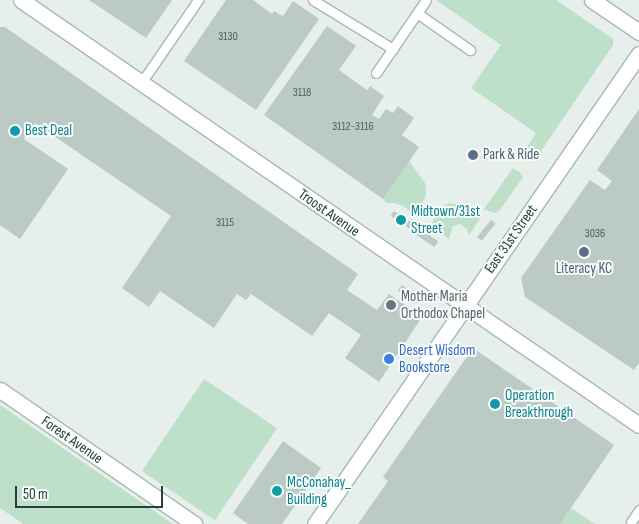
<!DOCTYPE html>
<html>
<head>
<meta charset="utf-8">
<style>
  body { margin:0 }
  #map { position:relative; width:639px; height:524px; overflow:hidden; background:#e6efeb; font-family:"Sofia Sans Condensed",sans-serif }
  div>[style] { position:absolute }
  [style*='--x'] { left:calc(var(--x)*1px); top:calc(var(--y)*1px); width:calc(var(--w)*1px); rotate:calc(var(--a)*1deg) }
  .green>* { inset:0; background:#bfe0c8; transform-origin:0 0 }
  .building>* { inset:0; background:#bbcac4; transform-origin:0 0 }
  .roads { filter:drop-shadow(1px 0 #a8b8b2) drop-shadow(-1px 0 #a8b8b2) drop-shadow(0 1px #a8b8b2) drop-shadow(0 -1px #a8b8b2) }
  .service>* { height:9px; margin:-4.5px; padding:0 4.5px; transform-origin:4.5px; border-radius:4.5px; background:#fff }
  .minor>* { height:15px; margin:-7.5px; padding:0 7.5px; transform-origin:7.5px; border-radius:7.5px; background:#fff }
  .secondary>* { height:15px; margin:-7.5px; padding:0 7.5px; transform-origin:7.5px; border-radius:7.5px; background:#fff }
  .dots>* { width:14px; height:14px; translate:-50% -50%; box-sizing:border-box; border:2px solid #f7fbf9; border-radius:50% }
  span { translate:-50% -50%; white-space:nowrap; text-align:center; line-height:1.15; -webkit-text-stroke:4px #f7fbf9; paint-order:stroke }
  .number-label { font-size:12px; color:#4a645c }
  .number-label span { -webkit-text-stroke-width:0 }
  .culture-label { font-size:15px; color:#0d838f }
  .left { translate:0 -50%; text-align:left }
  .service-label { font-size:15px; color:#4e5e75 }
  .street-label { font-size:15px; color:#24423a }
  .worship-label { font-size:15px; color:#5b616d }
  .shop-label { font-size:15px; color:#366cbe }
  .scale { position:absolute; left:15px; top:486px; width:148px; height:22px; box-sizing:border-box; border:2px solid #24423a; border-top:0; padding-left:6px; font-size:15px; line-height:18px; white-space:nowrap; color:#24423a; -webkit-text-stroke:4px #f7fbf9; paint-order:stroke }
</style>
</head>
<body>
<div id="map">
  <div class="green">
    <i style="clip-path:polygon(436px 0,556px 0,613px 39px,613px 45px,539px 154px,527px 147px,536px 133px,471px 88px,501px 45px)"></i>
    <i style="clip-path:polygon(409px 161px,425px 183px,426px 192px,425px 198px,420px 206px,412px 212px,403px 206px,395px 203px,387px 203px,383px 199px)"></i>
    <i style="clip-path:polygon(513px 168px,520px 172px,523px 177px,500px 210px,495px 213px,484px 209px)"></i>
    <i style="clip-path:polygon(449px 203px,466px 206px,482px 216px,469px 235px,467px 229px,460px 224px,453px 226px,449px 239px,430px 226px,440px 208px)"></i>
    <i style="left:204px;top:379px;width:88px;height:111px;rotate:34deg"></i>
    <i style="clip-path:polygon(0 405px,173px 524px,23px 524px,0 508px)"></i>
    <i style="clip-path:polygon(571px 508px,595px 524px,560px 524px)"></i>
  </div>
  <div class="building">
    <i style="clip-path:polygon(89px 0,172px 0,146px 38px)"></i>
    <i style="clip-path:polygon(226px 0,253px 0,272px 14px,274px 11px,283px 16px,293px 1px,319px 19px,256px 110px,184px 61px)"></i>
    <i style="clip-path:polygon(327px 26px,356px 46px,339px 70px,367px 90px,370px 86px,384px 96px,372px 115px,379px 119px,386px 109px,393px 113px,398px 106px,414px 118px,402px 135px,419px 147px,383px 199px,264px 115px)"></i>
    <i style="clip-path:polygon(0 27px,5px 27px,358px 274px,347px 290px,377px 310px,389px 294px,422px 317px,379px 382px,345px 358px,361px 335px,329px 313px,312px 336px,251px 294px,246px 300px,237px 294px,214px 328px,160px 291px,149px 307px,122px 288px,171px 216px,35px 123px,24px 139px,68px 169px,20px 239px,0 225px)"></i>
    <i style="clip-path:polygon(639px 109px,639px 363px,634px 370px,525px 297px,521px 278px,590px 180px,605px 190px,612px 181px,597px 170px)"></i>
    <i style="left:394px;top:211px;width:22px;height:6px;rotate:34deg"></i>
    <i style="left:491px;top:220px;width:6px;height:22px;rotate:39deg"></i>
    <i style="left:420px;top:229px;width:22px;height:7px;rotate:34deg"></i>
    <i style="left:402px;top:285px;width:22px;height:7px;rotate:34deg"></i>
    <i style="clip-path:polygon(473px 348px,614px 445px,560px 524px,358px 524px,388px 481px,383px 477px)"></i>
    <i style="clip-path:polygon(283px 441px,321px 468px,282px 524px,248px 524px,233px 513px)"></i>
  </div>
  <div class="roads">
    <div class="service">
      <i style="--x:313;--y:0;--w:94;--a:31.5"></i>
      <i style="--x:417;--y:13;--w:65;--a:34.9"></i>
      <i style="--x:376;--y:73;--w:88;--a:-55.6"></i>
      <i style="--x:141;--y:83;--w:101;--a:-55.5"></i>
      <i style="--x:631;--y:522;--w:14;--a:-56"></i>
    </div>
    <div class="minor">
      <i style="--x:592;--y:0;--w:57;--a:34.2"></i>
      <i style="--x:0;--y:390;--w:236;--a:34.6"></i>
    </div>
    <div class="secondary">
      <i style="--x:21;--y:0;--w:750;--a:34.52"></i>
      <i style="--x:315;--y:524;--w:571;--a:-55.42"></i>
    </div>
  </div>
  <div class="dots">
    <i style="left:15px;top:131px;background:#0f9aa8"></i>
    <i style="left:473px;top:155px;background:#5c6f8a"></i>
    <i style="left:401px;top:220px;background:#0f9aa8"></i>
    <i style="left:584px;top:252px;background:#5c6f8a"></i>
    <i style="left:391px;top:305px;background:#6b7280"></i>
    <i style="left:389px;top:359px;background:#3f7fe0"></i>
    <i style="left:495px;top:404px;background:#0f9aa8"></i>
    <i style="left:277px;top:491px;background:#0f9aa8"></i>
  </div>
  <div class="number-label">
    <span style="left:228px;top:37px">3130</span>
    <span style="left:302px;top:93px">3118</span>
    <span style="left:353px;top:127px">3112-3116</span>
    <span style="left:225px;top:223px">3115</span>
    <span style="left:595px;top:234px">3036</span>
  </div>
  <div class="culture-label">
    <span class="left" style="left:25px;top:131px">Best Deal</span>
    <span class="left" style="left:411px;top:220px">Midtown/31st<br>Street</span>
    <span class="left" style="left:505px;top:404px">Operation<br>Breakthrough</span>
    <span class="left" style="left:287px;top:491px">McConahay_<br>Building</span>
  </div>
  <div class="service-label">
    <span class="left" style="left:483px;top:155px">Park &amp; Ride</span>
    <span style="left:584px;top:269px">Literacy KC</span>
  </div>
  <div class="street-label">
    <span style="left:329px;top:213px;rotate:35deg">Troost Avenue</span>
    <span style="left:511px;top:239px;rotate:-55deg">East 31st Street</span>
    <span style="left:72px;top:440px;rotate:35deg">Forest Avenue</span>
  </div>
  <div class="worship-label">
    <span class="left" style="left:401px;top:305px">Mother Maria<br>Orthodox Chapel</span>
  </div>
  <div class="shop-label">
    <span class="left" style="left:399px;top:359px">Desert Wisdom<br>Bookstore</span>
  </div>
  <div class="scale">50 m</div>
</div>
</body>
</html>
